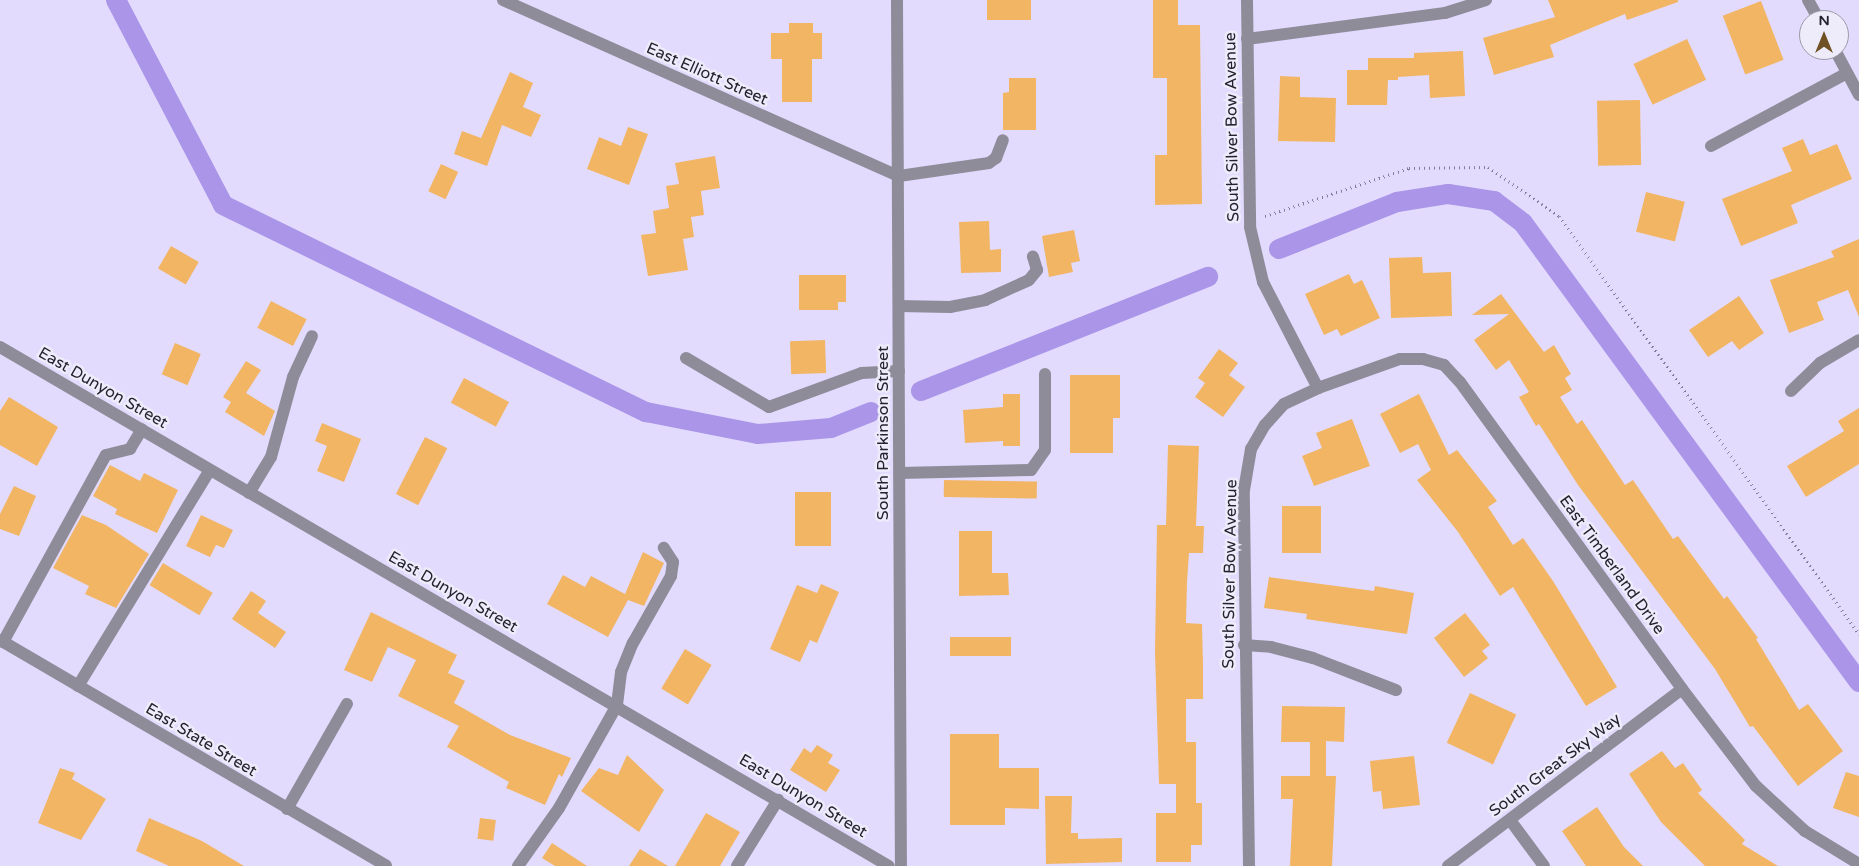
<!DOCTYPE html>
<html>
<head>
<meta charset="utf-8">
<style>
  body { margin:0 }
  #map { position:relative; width:1859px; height:866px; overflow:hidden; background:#e2dbfe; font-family:"Varela Round",sans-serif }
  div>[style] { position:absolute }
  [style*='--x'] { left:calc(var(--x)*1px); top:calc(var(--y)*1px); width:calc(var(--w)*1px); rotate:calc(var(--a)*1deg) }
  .canal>* { height:20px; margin:-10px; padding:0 10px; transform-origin:10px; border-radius:10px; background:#aa95e8 }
  .building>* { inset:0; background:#f2b564; transform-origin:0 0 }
  .path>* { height:3px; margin-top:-1.5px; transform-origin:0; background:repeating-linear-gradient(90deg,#837e96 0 1px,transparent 0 5px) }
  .minor>* { height:12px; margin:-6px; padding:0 6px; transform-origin:6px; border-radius:6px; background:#8f8c9a }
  span { translate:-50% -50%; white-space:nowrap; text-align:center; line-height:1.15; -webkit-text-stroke:5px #eeecfa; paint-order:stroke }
  .street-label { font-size:16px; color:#25222f }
  .north { position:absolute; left:1799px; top:10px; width:50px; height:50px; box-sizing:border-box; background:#eeecfa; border:1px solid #9e9ba9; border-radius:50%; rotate:0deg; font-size:14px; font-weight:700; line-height:20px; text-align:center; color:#25222f }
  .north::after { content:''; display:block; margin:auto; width:18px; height:22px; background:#705126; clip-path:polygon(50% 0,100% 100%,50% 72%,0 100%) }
</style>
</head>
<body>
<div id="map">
  <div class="canal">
    <i style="--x:116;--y:0;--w:231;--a:62.4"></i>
    <i style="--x:223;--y:205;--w:471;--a:26.1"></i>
    <i style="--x:646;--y:412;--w:114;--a:11.1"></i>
    <i style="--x:758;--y:434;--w:73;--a:-4.7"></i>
    <i style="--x:831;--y:428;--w:43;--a:-21.8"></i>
    <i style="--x:1279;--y:249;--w:127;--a:-21.7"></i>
    <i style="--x:1397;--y:202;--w:52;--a:-8.9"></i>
    <i style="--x:1448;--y:194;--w:47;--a:8.7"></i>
    <i style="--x:1494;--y:201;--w:36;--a:37"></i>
    <i style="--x:1523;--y:223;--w:569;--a:53.79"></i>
    <i style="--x:921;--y:391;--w:309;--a:-21.7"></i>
  </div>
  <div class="building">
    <i style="left:987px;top:0;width:44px;height:20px"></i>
    <i style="clip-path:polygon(1153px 0,1178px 0,1178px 25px,1200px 25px,1202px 204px,1155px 205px,1155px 155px,1167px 155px,1167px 78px,1153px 78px)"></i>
    <i style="clip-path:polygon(1548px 0,1678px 0,1678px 2px,1627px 20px,1625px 14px,1550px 45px,1554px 57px,1494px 75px,1483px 38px,1555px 17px)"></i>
    <i style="left:1761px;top:1px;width:63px;height:41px;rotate:69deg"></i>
    <i style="clip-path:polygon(789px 23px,813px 23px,813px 33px,822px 33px,822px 59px,812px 59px,812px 102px,782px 102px,782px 59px,771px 59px,771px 33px,789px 33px)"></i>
    <i style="left:1687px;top:39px;width:45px;height:59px;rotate:65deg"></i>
    <i style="clip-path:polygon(1463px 51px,1465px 96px,1430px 98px,1429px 75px,1398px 77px,1398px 80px,1388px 80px,1387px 105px,1347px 105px,1347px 70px,1368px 70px,1368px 58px,1414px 58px,1414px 53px)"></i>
    <i style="clip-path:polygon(510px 72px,533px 83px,523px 107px,541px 115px,531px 137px,502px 125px,487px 166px,454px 154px,462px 131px,481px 138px)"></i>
    <i style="clip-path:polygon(1280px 76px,1300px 77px,1300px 97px,1336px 98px,1335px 142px,1278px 141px)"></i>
    <i style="clip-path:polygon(1009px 78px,1036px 78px,1036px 130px,1003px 130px,1003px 93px,1009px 92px)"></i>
    <i style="left:1640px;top:100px;width:65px;height:43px;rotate:89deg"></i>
    <i style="clip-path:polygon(628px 127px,648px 134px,629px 185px,587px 169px,599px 137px,621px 146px)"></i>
    <i style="clip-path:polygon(1803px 139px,1810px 155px,1837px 144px,1852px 179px,1791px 205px,1798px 223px,1741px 246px,1722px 199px,1792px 171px,1782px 148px)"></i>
    <i style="clip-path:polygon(715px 156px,720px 188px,701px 191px,704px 215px,691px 217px,694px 237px,683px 239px,688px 270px,648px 276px,641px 235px,656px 233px,653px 211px,669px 208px,666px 186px,679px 184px,675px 163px)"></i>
    <i style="left:441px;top:164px;width:19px;height:30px;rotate:25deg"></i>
    <i style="left:1646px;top:192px;width:40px;height:41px;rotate:14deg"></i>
    <i style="clip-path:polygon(989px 221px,990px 250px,1001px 249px,1001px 272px,961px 273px,959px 222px)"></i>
    <i style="clip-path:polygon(1074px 230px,1080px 261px,1071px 263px,1073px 272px,1049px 277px,1042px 236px)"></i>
    <i style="clip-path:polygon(1859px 239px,1859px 317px,1848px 290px,1817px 302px,1824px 320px,1789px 333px,1770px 280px,1834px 257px,1831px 251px)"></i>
    <i style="left:171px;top:246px;width:32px;height:26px;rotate:30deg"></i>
    <i style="clip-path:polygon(1422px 257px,1423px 273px,1451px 272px,1452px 316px,1391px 318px,1389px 258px)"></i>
    <i style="clip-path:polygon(1349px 274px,1354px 284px,1362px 280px,1380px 318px,1341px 336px,1337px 329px,1324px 335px,1305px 294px)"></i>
    <i style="clip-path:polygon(799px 275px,846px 275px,846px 302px,838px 302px,838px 310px,799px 310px)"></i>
    <i style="clip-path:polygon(1501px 294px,1544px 352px,1554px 345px,1571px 374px,1565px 378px,1572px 390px,1560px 397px,1577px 424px,1582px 420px,1625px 485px,1633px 480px,1673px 539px,1678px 536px,1724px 599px,1727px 596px,1758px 638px,1756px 639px,1799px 710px,1808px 704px,1843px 751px,1798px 786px,1753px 726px,1750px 727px,1715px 669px,1578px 485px,1539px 424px,1536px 426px,1519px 397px,1529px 392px,1509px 360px,1496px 370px,1474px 340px,1509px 314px,1472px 315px)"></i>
    <i style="clip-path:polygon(1739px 296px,1764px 333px,1739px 350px,1732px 341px,1708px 357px,1689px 330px)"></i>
    <i style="left:271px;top:301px;width:40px;height:30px;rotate:27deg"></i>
    <i style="left:825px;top:340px;width:33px;height:35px;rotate:88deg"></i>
    <i style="left:175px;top:343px;width:28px;height:34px;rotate:23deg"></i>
    <i style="clip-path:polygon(1219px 349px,1238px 363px,1229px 375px,1245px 387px,1223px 417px,1195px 397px,1205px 383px,1198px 378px)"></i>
    <i style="clip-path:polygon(246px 361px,261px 370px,246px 393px,275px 411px,264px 436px,225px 412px,231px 402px,223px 397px)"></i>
    <i style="clip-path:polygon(1070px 375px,1120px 375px,1120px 418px,1113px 418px,1113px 453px,1070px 453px)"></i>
    <i style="left:464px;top:378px;width:51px;height:28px;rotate:28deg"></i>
    <i style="clip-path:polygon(1003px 394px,1020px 394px,1020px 446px,1003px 446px,1003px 441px,965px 443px,963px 410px,1003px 407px)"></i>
    <i style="clip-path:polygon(1419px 394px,1449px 455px,1457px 450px,1497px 501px,1488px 507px,1513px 545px,1523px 538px,1553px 581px,1617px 687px,1586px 706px,1513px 587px,1500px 596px,1458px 532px,1417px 480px,1431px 470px,1418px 444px,1400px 453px,1380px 414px)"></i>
    <i style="clip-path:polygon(9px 397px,58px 427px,37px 466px,0 445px,0 411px)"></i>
    <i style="clip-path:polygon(1859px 408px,1859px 464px,1806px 497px,1787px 466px,1844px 431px,1838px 421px)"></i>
    <i style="clip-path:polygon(1352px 419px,1370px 466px,1314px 486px,1302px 456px,1322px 448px,1316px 433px)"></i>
    <i style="clip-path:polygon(322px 423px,361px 439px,344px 482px,317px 471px,327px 446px,315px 441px)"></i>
    <i style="left:425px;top:437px;width:25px;height:64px;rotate:27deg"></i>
    <i style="clip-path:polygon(1168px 445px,1199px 446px,1196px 526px,1204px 526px,1203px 553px,1189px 553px,1187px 582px,1186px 623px,1202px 624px,1203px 665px,1203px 699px,1186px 699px,1186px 742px,1196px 742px,1196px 803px,1202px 803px,1202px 845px,1191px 845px,1191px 862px,1156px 862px,1156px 813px,1176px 813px,1176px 784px,1159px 784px,1155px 652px,1157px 525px,1166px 525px)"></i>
    <i style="clip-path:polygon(110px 465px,140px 481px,144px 473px,178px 490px,157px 533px,115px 514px,117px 509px,93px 496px)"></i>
    <i style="left:944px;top:480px;width:93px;height:17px;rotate:1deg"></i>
    <i style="clip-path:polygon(14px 486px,36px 496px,19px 536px,0 529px,0 514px)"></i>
    <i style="left:795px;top:492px;width:36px;height:54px"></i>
    <i style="left:1282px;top:506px;width:39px;height:47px"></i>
    <i style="clip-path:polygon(82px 515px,106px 525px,149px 554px,116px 608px,85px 594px,89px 586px,53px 568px)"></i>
    <i style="clip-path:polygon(201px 515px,233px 530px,224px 548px,216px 545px,210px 557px,186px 546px)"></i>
    <i style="clip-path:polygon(959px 531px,992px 531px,992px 573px,1008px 573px,1009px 595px,959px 596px)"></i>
    <i style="clip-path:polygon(643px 552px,664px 563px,644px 606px,628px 600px,608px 637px,547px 604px,563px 575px,585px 587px,591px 576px,625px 594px)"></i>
    <i style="left:163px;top:563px;width:58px;height:26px;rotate:31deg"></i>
    <i style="clip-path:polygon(1269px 577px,1374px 591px,1375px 586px,1414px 593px,1407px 634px,1306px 619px,1307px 614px,1264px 608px)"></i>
    <i style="clip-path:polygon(821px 584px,839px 592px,817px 643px,810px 640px,800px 662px,770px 649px,797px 585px,817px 593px)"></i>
    <i style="clip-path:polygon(251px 591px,266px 601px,258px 613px,286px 632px,275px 648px,232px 619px)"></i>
    <i style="clip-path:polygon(371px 612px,457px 655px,448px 673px,465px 681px,454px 703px,510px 735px,571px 758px,562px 777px,559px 774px,545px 805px,506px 788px,509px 782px,447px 747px,459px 726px,398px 696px,416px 660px,388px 647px,372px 682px,344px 670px)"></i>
    <i style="clip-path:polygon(1465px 613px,1490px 645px,1482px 651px,1488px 658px,1464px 677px,1434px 638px)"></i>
    <i style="left:950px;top:637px;width:61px;height:19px"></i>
    <i style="left:685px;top:649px;width:31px;height:46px;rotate:31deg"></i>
    <i style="left:1470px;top:693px;width:51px;height:55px;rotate:25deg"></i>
    <i style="clip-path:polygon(1282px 706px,1345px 707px,1344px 742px,1326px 741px,1326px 776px,1336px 776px,1332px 866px,1290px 866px,1293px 799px,1281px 799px,1281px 776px,1310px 776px,1310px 742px,1281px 742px)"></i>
    <i style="clip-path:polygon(950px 734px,999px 734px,999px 768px,1039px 768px,1039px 809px,1005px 808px,1005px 825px,950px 825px)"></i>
    <i style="clip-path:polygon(817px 745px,833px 755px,828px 763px,840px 770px,826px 792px,790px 770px,804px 748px,811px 753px)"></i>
    <i style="clip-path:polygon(1662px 751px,1675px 768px,1683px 763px,1702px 790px,1698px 793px,1745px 840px,1742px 844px,1778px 866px,1705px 866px,1661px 822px,1629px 774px)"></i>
    <i style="clip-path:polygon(627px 755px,664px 790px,639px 832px,581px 791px,599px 768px,618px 775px)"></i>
    <i style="clip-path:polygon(1414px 756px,1420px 805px,1383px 809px,1381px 791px,1373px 792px,1370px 761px)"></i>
    <i style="clip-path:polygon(60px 768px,75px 773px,72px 779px,106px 799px,81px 840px,38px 823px)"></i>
    <i style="clip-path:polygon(1846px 772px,1859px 776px,1859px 817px,1833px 808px)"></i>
    <i style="clip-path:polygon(1045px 796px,1072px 796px,1071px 833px,1078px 833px,1078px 839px,1122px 838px,1122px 862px,1046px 864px)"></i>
    <i style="clip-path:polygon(1597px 807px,1624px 847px,1643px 866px,1586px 866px,1562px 831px)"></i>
    <i style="clip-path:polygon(706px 813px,740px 832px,720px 866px,675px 866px)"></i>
    <i style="clip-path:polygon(149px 818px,202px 841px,244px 866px,169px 866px,136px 851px)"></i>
    <i style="left:480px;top:818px;width:16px;height:21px;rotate:7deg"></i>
    <i style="clip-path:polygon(552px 843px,587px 866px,555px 866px,542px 858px)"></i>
    <i style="clip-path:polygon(640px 849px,668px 866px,629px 866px)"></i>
  </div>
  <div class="path">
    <i style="--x:1265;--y:216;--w:152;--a:-18.4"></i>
    <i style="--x:1409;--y:168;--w:79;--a:-0.7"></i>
    <i style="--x:1488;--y:167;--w:86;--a:34.6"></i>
    <i style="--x:1559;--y:216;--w:515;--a:54.33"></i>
  </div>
  <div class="minor">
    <i style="--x:503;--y:0;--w:433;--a:24"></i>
    <i style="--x:899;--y:176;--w:91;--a:-8.2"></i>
    <i style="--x:989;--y:163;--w:9;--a:-36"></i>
    <i style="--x:996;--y:158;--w:19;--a:-69"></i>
    <i style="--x:897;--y:0;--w:866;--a:89.74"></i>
    <i style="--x:1247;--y:0;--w:227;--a:89.2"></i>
    <i style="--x:1250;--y:227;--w:57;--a:76.7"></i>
    <i style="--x:1263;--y:282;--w:119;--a:62.6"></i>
    <i style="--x:1808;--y:0;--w:23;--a:61"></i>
    <i style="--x:1247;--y:39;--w:200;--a:-7.5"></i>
    <i style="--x:1445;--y:13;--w:43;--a:-17.6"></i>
    <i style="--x:1835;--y:50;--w:51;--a:61.9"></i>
    <i style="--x:1711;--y:146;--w:154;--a:-28.2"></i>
    <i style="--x:899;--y:306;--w:51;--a:1.1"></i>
    <i style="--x:950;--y:307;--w:36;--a:-11"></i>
    <i style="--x:985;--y:300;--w:48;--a:-24.4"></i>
    <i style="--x:1029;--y:280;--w:13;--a:-51"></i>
    <i style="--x:1037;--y:270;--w:14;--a:-107"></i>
    <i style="--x:0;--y:347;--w:1029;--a:30.28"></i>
    <i style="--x:686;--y:358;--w:96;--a:30.6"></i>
    <i style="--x:769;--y:407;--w:99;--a:-20.1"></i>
    <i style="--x:862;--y:373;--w:37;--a:-3"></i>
    <i style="--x:1791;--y:391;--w:40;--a:-44"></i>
    <i style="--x:1820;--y:363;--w:45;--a:-30.5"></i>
    <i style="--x:900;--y:473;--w:131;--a:-1.3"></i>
    <i style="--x:1031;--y:470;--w:24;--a:-55"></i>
    <i style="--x:1045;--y:450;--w:76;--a:-90"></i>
    <i style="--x:249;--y:493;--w:42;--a:-58.6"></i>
    <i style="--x:271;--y:457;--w:83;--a:-74.6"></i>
    <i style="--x:293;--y:377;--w:45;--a:-65.1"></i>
    <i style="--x:0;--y:640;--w:447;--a:30.3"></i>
    <i style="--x:3;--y:642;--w:213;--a:-61.2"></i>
    <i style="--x:106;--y:455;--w:25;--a:-14"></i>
    <i style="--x:130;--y:449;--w:23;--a:-59"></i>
    <i style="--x:1244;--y:645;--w:27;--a:4"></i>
    <i style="--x:1271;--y:647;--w:43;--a:14.7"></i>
    <i style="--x:1313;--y:658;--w:89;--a:21.1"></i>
    <i style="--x:78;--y:686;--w:253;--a:-58.6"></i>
    <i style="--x:287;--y:809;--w:121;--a:-60.3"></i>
    <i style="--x:1510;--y:820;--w:57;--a:53.5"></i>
    <i style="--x:518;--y:866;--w:71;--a:-54.7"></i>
    <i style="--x:559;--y:808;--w:118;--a:-60.6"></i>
    <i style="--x:617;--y:705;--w:33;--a:-83"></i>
    <i style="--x:621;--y:672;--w:31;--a:-68"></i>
    <i style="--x:633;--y:643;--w:77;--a:-60.4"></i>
    <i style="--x:671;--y:576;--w:14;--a:-82"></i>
    <i style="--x:673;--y:562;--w:17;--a:-123"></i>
    <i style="--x:737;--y:866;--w:78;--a:-58.2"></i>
    <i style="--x:1249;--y:866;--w:376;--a:-90.8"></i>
    <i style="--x:1244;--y:490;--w:42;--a:-80.3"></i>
    <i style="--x:1251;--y:449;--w:28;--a:-60"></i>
    <i style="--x:1265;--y:425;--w:28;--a:-48"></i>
    <i style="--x:1284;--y:404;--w:38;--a:-25"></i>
    <i style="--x:1318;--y:388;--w:87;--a:-19.5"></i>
    <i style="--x:1400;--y:359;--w:23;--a:0"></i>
    <i style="--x:1423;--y:359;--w:22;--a:16"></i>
    <i style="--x:1444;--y:365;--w:23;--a:47"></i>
    <i style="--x:1460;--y:382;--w:379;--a:54.1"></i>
    <i style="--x:1682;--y:689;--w:122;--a:52.7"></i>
    <i style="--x:1756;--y:786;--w:67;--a:42.6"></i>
    <i style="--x:1805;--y:831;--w:63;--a:31.4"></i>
    <i style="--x:1448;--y:866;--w:293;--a:-37.1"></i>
  </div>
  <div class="street-label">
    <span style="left:707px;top:74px;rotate:24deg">East Elliott Street</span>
    <span style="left:1232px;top:127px;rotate:-91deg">South Silver Bow Avenue</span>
    <span style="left:103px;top:388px;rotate:30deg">East Dunyon Street</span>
    <span style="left:883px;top:433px;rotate:-90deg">South Parkinson Street</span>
    <span style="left:1612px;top:565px;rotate:54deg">East Timberland Drive</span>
    <span style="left:1230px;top:574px;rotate:-89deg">South Silver Bow Avenue</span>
    <span style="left:453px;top:592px;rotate:30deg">East Dunyon Street</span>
    <span style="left:201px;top:740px;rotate:31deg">East State Street</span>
    <span style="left:1555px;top:765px;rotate:-37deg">South Great Sky Way</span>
    <span style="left:803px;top:796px;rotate:31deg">East Dunyon Street</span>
  </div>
  <div class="north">N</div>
</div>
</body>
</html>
